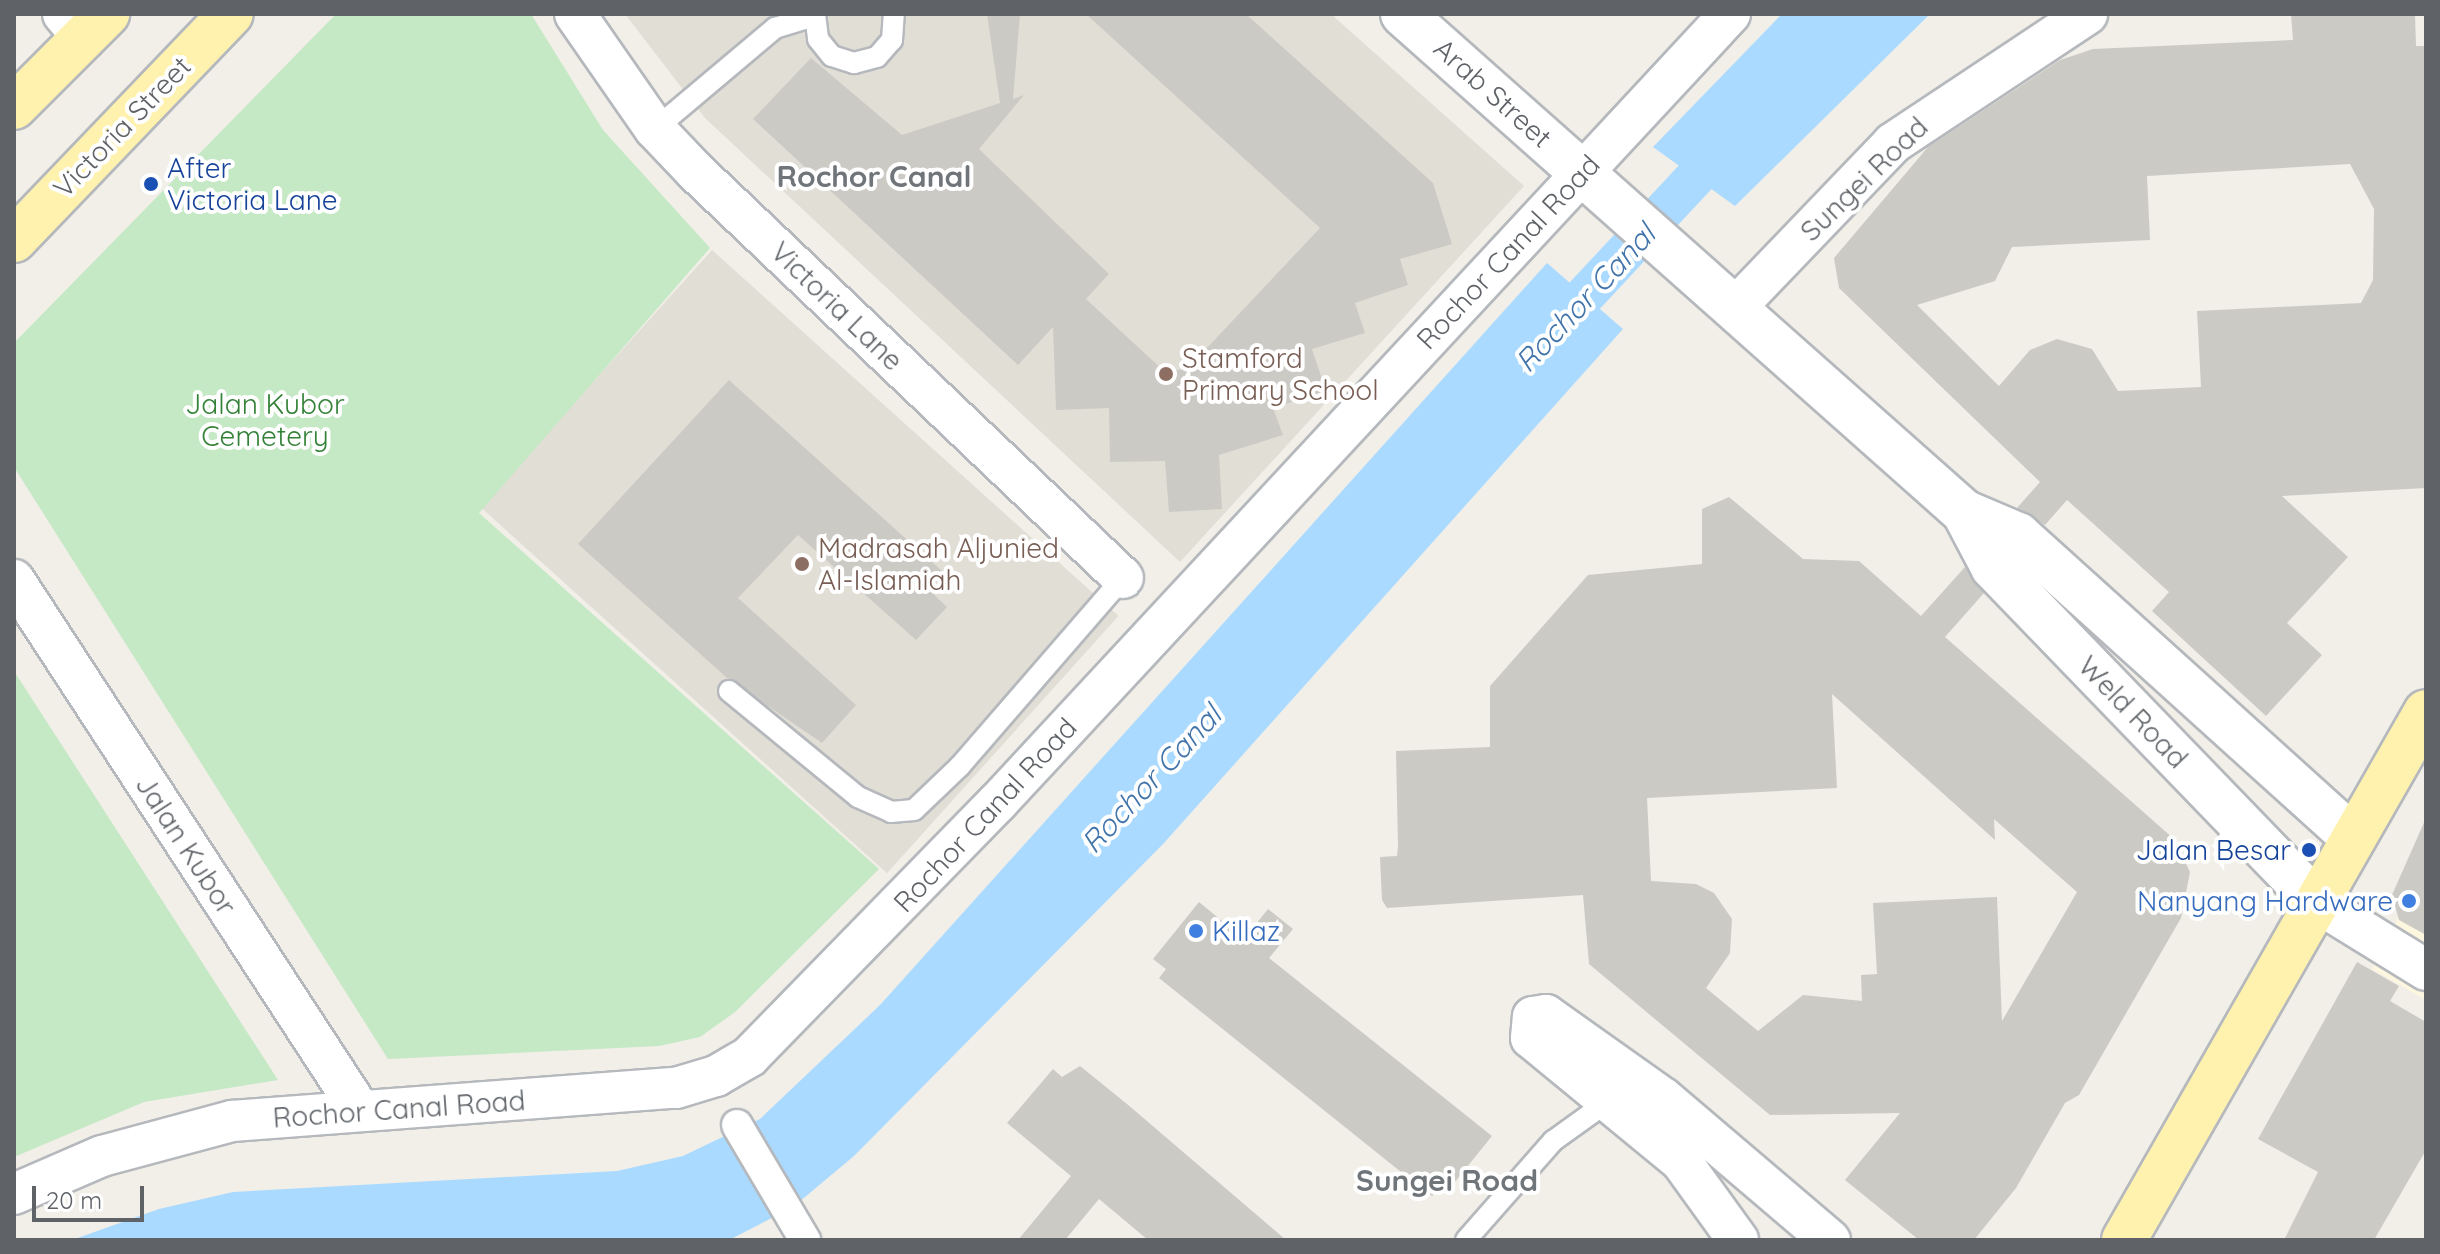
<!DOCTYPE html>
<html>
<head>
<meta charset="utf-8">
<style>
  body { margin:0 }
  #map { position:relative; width:2440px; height:1254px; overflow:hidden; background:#f1efe8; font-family:Quicksand,sans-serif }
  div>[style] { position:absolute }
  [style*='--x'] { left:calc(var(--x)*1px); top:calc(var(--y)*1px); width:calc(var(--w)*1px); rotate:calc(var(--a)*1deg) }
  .commercial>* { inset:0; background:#fef7e0 }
  .education>* { inset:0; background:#e1ded6; transform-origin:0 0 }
  .green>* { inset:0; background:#c5e8c5 }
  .water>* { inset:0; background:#aadaff }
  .canal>* { height:40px; margin:-20px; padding:0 20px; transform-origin:20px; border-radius:20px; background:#aadaff }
  .building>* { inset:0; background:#cccac5 }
  .roads { filter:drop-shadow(2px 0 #b5b8bc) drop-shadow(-2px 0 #b5b8bc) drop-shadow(0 2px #b5b8bc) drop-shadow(0 -2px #b5b8bc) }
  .service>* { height:20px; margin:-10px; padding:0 10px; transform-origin:10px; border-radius:10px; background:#fff }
  .pedestrian>* { height:30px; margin:-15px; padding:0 15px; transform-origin:15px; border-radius:15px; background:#fff }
  .minor>* { height:40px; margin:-20px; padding:0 20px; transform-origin:20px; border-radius:20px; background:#fff }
  .tertiary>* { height:44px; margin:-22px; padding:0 22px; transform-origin:22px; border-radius:22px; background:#fff }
  .primary>* { height:44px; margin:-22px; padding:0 22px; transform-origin:22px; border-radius:22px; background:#fff2af }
  .dots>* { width:22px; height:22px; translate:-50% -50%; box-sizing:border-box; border:4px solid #fff; border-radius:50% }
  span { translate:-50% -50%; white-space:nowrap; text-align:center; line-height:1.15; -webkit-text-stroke:8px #fff; paint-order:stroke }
  .street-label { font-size:28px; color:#5f6368 }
  .transit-label { font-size:28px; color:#164399 }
  .left { translate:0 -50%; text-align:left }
  .right { translate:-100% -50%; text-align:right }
  .education-label { font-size:28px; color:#785e54 }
  .park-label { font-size:28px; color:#348238 }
  .shop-label { font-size:28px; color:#366cbe }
  .neighbourhood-label { font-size:30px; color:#70757a; font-weight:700 }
  .water-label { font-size:30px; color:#4174aa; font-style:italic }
  .frame { position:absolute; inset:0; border:16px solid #5f6368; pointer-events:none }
  .scale { position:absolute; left:32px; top:1186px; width:112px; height:36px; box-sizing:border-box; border:4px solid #5f6368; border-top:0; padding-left:10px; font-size:24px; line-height:28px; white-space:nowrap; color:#5f6368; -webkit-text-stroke:6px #fff; paint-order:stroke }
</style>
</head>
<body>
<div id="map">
  <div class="commercial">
    <i style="clip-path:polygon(2426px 863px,2426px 1000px,2372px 969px)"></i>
  </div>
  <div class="education">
    <i style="clip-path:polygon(625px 14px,1331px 14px,1524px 186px,1180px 562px,705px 118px)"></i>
    <i style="left:712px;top:250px;width:547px;height:346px;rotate:42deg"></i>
  </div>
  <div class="green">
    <i style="clip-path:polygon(336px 14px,531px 14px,603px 130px,710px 248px,479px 513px,879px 869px,735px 1012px,700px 1037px,659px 1046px,388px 1059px,14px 467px,14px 343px)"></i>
    <i style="clip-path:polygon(14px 671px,278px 1080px,144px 1102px,14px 1157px)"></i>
  </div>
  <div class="water">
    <i style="clip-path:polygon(1782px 14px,1930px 14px,1735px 206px,1653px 147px)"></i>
    <i style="clip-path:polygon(1547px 263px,1623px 329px,1164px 843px,854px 1156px,793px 1207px,729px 1240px,72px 1240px,159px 1209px,233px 1192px,617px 1171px,683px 1156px,760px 1119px,880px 1005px)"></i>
  </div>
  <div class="canal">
    <i style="--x:1549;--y:334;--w:268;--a:-47"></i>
  </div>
  <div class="building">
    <i style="clip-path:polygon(987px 14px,1020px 14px,1013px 99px,1024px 95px,979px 149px,1109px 274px,1086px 299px,1164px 371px,1187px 369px,1320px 228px,1086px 14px,1246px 14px,1433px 183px,1452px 244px,1400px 259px,1408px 285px,1355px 303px,1365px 333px,1312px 349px,1326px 391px,1273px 408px,1283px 435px,1219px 455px,1222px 509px,1169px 512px,1165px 461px,1110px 462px,1109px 408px,1056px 410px,1053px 327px,1018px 365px,753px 119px,811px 58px,902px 135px,1000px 103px)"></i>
    <i style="clip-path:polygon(evenodd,2291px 14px,2415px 14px,2416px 46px,2426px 46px,2426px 488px,2282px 496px,2348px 557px,2287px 623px,2322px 655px,2266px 716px,2152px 611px,2169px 592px,2067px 500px,2045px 525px,2017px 508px,2040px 482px,1839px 288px,1834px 258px,1928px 147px,2060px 60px,2093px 49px,2293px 40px,2291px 14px,2350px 164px,2374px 209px,2373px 280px,2361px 303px,2197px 311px,2201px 387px,2118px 391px,2092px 349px,2057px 339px,2030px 350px,1999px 386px,1917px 305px,1995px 281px,2012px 247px,2150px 240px,2147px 176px,2350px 164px)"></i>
    <i style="clip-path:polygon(729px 380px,942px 571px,927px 588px,947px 607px,916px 640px,798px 535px,738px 598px,856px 705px,822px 743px,727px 678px,578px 544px)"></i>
    <i style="clip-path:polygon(evenodd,1729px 497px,1803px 559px,1859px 561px,1921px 616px,1965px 567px,1984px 593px,1945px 637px,2174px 839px,2190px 872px,2181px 918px,2079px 1095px,2065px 1103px,2016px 1188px,1974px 1240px,1919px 1240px,1845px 1180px,1900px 1113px,1770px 1115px,1589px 964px,1583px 895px,1387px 908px,1382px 900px,1380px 857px,1397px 856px,1398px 846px,1396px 751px,1490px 747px,1490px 686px,1588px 575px,1702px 564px,1702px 509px,1729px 497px,1832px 694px,1995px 840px,1994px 819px,2077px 892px,2002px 1021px,1997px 897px,1873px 903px,1877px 974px,1861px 975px,1862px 1001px,1803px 995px,1758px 1031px,1706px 988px,1730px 953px,1732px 919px,1714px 893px,1696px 884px,1651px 881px,1647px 798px,1837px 788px,1832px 694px)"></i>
    <i style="clip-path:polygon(2426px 818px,2426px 935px,2399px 920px,2392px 895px)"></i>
    <i style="clip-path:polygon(1199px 902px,1244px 939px,1268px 909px,1293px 929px,1269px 958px,1492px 1136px,1446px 1193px,1439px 1188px,1432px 1196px,1406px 1176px,1159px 978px,1166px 969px,1153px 959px)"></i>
    <i style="clip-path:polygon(2357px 962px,2399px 986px,2390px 1001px,2426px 1022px,2426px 1150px,2374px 1240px,2284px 1240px,2318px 1172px,2258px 1139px)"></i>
    <i style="clip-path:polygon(1080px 1066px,1127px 1104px,1286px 1240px,1148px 1240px,1099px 1199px,1065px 1240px,1018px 1240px,1071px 1176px,1007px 1123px,1053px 1069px,1062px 1077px)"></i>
  </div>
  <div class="roads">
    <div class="service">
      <i style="--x:815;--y:14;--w:25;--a:83"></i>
      <i style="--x:818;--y:39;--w:22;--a:51"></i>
      <i style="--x:832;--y:56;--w:23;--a:18"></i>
      <i style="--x:854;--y:63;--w:24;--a:-15"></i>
      <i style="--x:877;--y:57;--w:23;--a:-49"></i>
      <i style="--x:892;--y:40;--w:26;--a:-86"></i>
      <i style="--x:655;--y:129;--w:157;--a:-40.1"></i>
      <i style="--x:775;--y:28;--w:41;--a:-17.1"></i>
      <i style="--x:729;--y:691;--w:167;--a:39.4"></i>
      <i style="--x:858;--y:797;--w:36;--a:24"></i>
      <i style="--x:891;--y:812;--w:23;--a:-5"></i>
      <i style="--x:914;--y:810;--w:64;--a:-43.7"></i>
      <i style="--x:960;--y:766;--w:249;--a:-49.1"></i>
      <i style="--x:1466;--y:1240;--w:132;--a:-48.7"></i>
      <i style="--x:1553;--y:1141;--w:70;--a:-35.7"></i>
    </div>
    <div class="pedestrian">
      <i style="--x:737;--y:1125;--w:134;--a:59.4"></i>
    </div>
    <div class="minor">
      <i style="--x:63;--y:14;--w:33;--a:50"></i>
      <i style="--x:575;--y:14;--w:140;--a:55.2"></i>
      <i style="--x:655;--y:129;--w:59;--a:46.4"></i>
      <i style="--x:696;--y:172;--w:589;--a:43.56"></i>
      <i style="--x:1735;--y:308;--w:228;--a:-46.2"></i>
      <i style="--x:1893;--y:143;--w:233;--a:-33.6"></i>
      <i style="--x:14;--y:580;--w:632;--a:56.89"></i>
      <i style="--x:2316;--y:902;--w:129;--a:31.7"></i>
      <i style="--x:14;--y:1194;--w:96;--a:-23.4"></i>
      <i style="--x:102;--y:1156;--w:135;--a:-15.1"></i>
      <i style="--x:232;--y:1121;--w:445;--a:-4.3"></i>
      <i style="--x:676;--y:1088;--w:42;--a:-16.7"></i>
      <i style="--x:716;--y:1076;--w:39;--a:-30"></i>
      <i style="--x:750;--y:1056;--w:354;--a:-45.7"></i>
      <i style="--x:997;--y:803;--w:1077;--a:-47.11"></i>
      <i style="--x:1738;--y:1240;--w:97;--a:-125.8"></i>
      <i style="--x:1681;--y:1161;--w:194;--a:-140.6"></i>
      <i style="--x:1531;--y:1038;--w:21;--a:-85"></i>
      <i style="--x:1533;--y:1017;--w:13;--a:-9"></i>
      <i style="--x:1546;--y:1015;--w:143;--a:35.4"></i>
      <i style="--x:1663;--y:1098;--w:219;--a:40.4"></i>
    </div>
    <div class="tertiary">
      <i style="--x:1403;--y:14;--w:750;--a:41.6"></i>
      <i style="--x:1964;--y:512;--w:62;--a:62.2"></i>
      <i style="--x:1993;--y:567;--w:465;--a:46"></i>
      <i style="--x:1964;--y:512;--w:59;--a:23.1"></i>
      <i style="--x:2018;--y:535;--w:452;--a:42.1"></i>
    </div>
    <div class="primary">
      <i style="--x:14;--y:107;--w:132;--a:-45"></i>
      <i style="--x:14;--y:240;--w:313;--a:-46.2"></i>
      <i style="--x:2124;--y:1240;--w:608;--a:-60.23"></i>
    </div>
  </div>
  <div class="dots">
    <i style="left:151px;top:184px;background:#1a4fb4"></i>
    <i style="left:1166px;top:374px;background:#8d6e63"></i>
    <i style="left:802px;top:564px;background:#8d6e63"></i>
    <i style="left:2309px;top:850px;background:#1a4fb4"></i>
    <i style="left:2409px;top:901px;background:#3f7fe0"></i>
    <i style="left:1196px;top:931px;background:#3f7fe0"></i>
  </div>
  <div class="street-label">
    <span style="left:1493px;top:93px;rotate:42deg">Arab Street</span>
    <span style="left:122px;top:127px;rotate:-46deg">Victoria Street</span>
    <span style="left:1864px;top:179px;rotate:-44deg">Sungei Road</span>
    <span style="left:1508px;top:252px;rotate:-47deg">Rochor Canal Road</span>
    <span style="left:837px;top:306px;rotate:44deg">Victoria Lane</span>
    <span style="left:2133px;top:712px;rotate:46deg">Weld Road</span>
    <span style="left:985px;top:815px;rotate:-47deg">Rochor Canal Road</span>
    <span style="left:186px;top:845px;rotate:57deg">Jalan Kubor</span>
    <span style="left:399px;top:1109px;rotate:-4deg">Rochor Canal Road</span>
  </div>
  <div class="transit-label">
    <span class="left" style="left:167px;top:184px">After<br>Victoria Lane</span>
    <span class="right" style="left:2291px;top:850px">Jalan Besar</span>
  </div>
  <div class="education-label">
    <span class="left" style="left:1182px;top:374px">Stamford<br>Primary School</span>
    <span class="left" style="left:818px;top:564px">Madrasah Aljunied<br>Al-Islamiah</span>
  </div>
  <div class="park-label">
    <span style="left:265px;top:420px">Jalan Kubor<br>Cemetery</span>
  </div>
  <div class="shop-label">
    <span class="right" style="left:2393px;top:901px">Nanyang Hardware</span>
    <span class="left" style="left:1212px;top:931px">Killaz</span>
  </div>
  <div class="neighbourhood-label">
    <span style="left:874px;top:176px">Rochor Canal</span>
    <span style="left:1447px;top:1180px">Sungei Road</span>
  </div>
  <div class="water-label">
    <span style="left:1585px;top:298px;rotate:-47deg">Rochor Canal</span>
    <span style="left:1151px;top:779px;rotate:-47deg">Rochor Canal</span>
  </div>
  <div class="frame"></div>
  <div class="scale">20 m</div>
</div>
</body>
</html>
